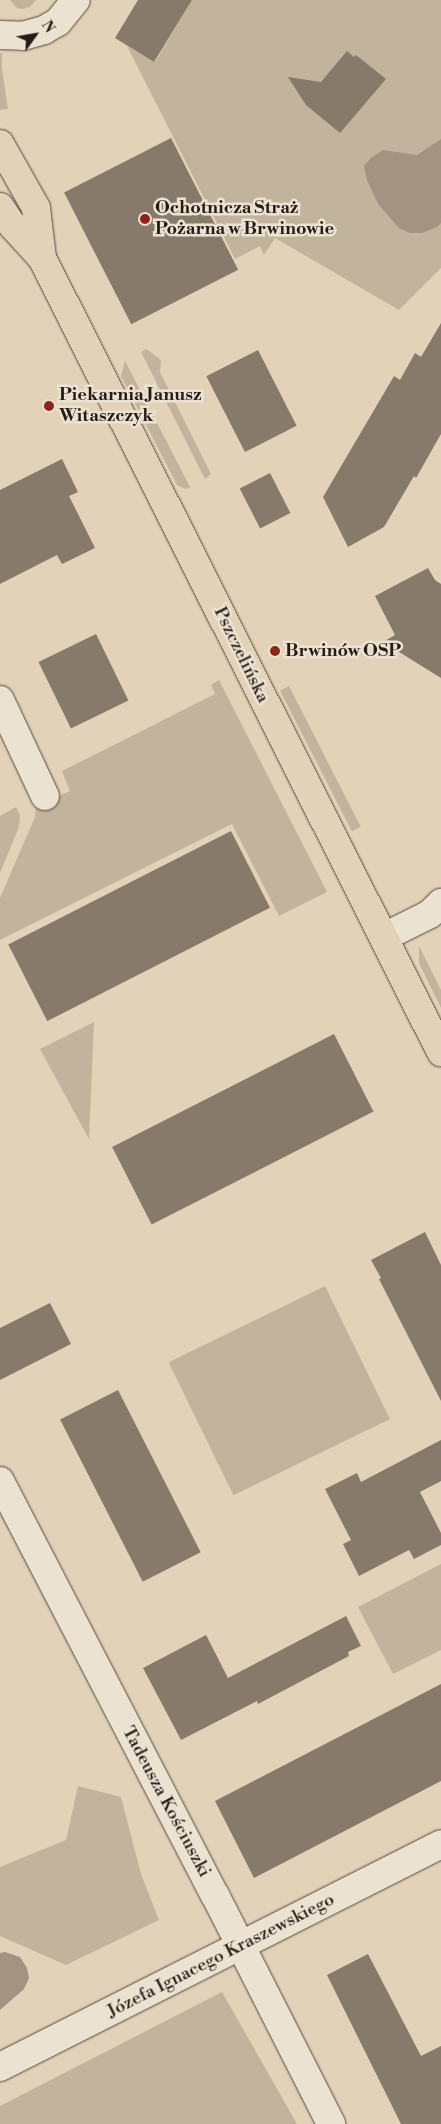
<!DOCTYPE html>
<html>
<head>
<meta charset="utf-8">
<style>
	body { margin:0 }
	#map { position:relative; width:441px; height:2124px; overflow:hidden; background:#e2d2b8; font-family:"Libre Bodoni",serif }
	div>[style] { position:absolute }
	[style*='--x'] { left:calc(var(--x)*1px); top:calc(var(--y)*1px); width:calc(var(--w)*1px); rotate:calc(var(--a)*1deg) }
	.green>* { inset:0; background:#c2b39d; transform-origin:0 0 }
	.water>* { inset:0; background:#a29481 }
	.building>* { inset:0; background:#887a6b; transform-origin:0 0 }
	.roads { filter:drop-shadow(0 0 1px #56493f) drop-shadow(0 0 1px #56493f) }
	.minor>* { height:28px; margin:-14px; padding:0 14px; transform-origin:14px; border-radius:14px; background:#ece2d1 }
	.major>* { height:28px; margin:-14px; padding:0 14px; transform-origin:14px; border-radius:14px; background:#e2d2b8 }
	.dots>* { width:14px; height:14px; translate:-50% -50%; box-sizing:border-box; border:2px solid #ece2d1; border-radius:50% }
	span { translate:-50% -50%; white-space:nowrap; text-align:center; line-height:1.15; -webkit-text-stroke:5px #ece2d1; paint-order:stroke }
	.poi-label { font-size:18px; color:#271b17; font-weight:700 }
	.left { translate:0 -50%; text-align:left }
	.street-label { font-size:18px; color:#271b17 }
	.north { position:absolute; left:10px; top:10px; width:50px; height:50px; -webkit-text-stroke:4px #ece2d1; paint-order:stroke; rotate:58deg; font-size:14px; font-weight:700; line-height:20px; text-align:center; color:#271b17 }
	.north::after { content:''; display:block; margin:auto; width:18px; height:22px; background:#271b17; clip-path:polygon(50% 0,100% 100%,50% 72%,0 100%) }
</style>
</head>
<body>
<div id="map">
	<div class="green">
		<div style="clip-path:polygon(10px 0,36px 0,30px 7px,23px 9px,17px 8px)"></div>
		<div style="clip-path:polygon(192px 0,441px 0,441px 268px,399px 310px,275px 238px,264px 255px,260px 246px,235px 259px,127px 46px,155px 62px)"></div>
		<div style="clip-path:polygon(0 53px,2px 53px,2px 69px,8px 109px,0 110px)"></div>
		<div style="clip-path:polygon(146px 349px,161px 360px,160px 372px,211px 474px,205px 479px,141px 352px)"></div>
		<div style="clip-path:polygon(125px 361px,190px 487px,186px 489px,177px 485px,121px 376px)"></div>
		<div style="clip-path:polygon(219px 680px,327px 892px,279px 916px,232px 824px,0 940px,0 898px,35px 817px,36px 806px,70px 791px,62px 771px,215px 694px,211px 685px)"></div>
		<div style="left:289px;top:686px;width:158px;height:10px;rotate:63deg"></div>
		<div style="clip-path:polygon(16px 807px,20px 815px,19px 827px,0 873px,0 816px)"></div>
		<div style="clip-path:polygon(419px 946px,441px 990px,441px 1008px,419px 963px)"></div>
		<div style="clip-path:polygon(94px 1022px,89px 1139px,40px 1049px)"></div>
		<div style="left:325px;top:1286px;width:148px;height:174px;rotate:64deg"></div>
		<div style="clip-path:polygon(441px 1564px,441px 1650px,393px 1674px,358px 1607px)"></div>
		<div style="clip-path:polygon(78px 1786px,121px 1797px,141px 1874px,159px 1920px,66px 1965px,0 1936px,0 1867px,66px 1840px)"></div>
		<div style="clip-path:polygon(222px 1992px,297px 2124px,0 2124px,0 2106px)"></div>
	</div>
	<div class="water">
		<div style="clip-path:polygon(441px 139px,441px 223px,437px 227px,422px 233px,410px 233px,399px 228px,378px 204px,367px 180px,364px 166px,371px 158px,383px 150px,417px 155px)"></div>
		<div style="clip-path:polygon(5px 1952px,20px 1957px,27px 1968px,29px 1978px,24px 1989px,0 2010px,0 1953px)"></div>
	</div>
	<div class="building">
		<div style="clip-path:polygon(138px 0,192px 0,154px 62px,115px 38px)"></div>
		<div style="clip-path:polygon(347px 51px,354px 57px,356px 55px,386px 79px,340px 133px,306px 105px,288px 77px,321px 82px)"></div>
		<div style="left:171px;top:138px;width:148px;height:120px;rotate:63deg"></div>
		<div style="clip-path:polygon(441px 323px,441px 434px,416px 478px,414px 476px,384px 527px,348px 547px,323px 497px,394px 376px,400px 380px,415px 353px,421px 357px)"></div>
		<div style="left:258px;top:350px;width:85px;height:58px;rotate:63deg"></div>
		<div style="clip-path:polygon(62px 459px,78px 492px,69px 496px,95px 548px,62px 564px,57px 555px,0 584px,0 490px)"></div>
		<div style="left:270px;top:473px;width:45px;height:34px;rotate:63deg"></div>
		<div style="clip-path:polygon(428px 568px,435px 580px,441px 584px,441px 678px,383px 642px,395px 635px,375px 596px)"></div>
		<div style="left:96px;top:634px;width:74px;height:64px;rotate:64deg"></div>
		<div style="left:231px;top:831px;width:86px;height:250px;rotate:63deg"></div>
		<div style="left:334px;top:1034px;width:87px;height:249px;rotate:63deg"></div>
		<div style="clip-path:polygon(425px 1232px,441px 1265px,441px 1401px,379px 1279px,381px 1278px,371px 1260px)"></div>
		<div style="clip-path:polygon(50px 1303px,71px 1344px,0 1380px,0 1328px)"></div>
		<div style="left:118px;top:1390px;width:182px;height:65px;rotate:63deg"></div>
		<div style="clip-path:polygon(441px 1440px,441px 1481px,420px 1492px,441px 1533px,441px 1545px,414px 1559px,409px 1550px,359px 1576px,343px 1544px,351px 1540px,325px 1489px,357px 1473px,361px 1482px)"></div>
		<div style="clip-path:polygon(346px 1616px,361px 1646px,348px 1652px,349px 1656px,258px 1704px,257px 1701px,181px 1740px,143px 1668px,206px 1635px,228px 1678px)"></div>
		<div style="clip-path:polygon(441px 1684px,441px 1781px,254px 1878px,215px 1801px)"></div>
		<div style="clip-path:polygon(368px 1954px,421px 2056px,441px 2046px,441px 2124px,401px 2124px,327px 1975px)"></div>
	</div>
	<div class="roads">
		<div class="minor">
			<div style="--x:0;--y:35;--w:23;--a:2"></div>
			<div style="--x:23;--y:36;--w:22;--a:-16"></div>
			<div style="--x:44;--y:30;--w:16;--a:-30"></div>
			<div style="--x:58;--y:22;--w:28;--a:-51"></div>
			<div style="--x:0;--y:700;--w:106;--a:64.9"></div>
			<div style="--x:384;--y:937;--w:51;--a:-26.6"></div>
			<div style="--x:430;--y:914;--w:16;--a:-45"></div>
			<div style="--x:0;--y:1481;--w:466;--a:62.6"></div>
			<div style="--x:215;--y:1895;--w:257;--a:63.1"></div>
			<div style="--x:0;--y:2067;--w:494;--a:-26.8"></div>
		</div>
		<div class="major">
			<div style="--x:0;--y:144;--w:73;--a:60.6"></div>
			<div style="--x:36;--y:208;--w:50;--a:83.2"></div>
			<div style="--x:0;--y:207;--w:22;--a:56"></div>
			<div style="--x:12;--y:225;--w:45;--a:47.7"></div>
			<div style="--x:42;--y:258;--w:889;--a:63.32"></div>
		</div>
	</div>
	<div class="dots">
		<div style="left:145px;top:219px;background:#8f2418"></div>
		<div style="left:49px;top:406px;background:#8f2418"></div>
		<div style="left:275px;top:651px;background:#8f2418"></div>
	</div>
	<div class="poi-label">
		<span class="left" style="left:155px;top:219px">Ochotnicza Straż<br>Pożarna w Brwinowie</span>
		<span class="left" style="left:59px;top:406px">Piekarnia Janusz<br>Witaszczyk</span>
		<span class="left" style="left:285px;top:651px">Brwinów OSP</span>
	</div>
	<div class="street-label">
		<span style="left:241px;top:655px;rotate:64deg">Pszczelińska</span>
		<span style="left:166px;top:1802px;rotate:62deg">Tadeusza Kościuszki</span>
		<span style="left:221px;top:1956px;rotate:-27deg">Józefa Ignacego Kraszewskiego</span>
	</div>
	<div class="north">N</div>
</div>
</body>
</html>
